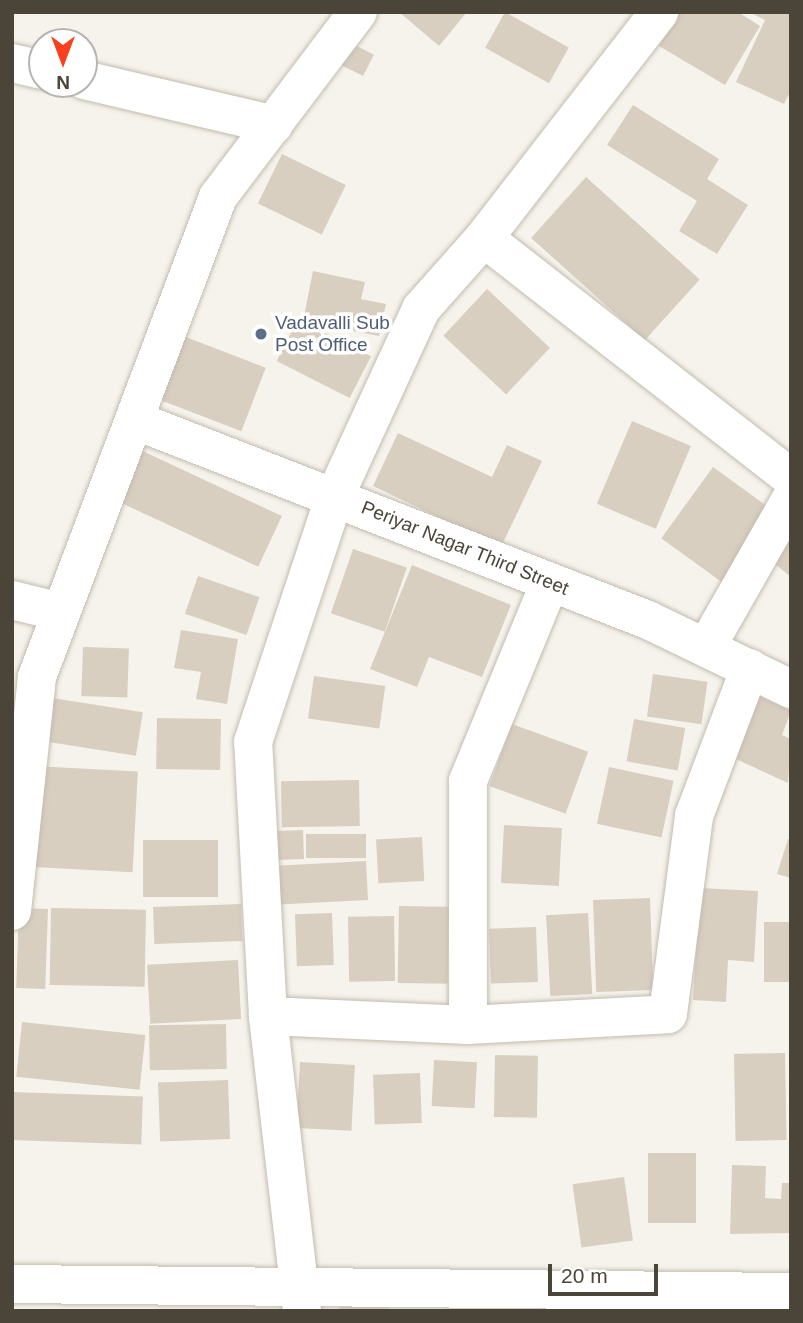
<!DOCTYPE html>
<html>
<head>
<meta charset="utf-8">
<style>
	body { margin:0 }
	#map { position:relative; width:803px; height:1323px; overflow:hidden; background:#f6f3ec; font-family:Helvetica,sans-serif }
	div>[style] { position:absolute }
	[style*='--x'] { left:calc(var(--x)*1px); top:calc(var(--y)*1px); width:calc(var(--w)*1px); rotate:calc(var(--a)*1deg) }
	.building>* { inset:0; background:#d8cfc1; transform-origin:0 0 }
	.roads { filter:drop-shadow(0 0 2px #c2bbae) drop-shadow(0 0 2px #c2bbae) }
	.minor>* { height:38px; margin:-19px; padding:0 19px; transform-origin:19px; border-radius:19px; background:#fff }
	.dots>* { width:19px; height:19px; translate:-50% -50%; box-sizing:border-box; border:4px solid #fff; border-radius:50% }
	span { translate:-50% -50%; white-space:nowrap; text-align:center; line-height:1.15; -webkit-text-stroke:7px #fff; paint-order:stroke }
	.service-label { font-size:19px; color:#4e5e75 }
	.left { translate:0 -50%; text-align:left }
	.street-label { font-size:19px; color:#4b4439 }
	.frame { position:absolute; inset:0; border:14px solid #4b4439; pointer-events:none }
	.north { position:absolute; left:28px; top:28px; width:70px; height:70px; box-sizing:border-box; background:#fff; border:2px solid #b7b4b0; border-radius:50%; rotate:180deg; font-size:19px; font-weight:700; line-height:28px; text-align:center; color:#4b4439 }
	.north::after { content:''; display:block; margin:auto; width:24px; height:32px; background:#fc3f1d; clip-path:polygon(50% 0,100% 100%,50% 72%,0 100%) }
	.scale { position:absolute; left:548px; top:1264px; width:110px; height:32px; box-sizing:border-box; border:4px solid #4b4439; border-top:0; padding-left:9px; font-size:21px; line-height:24px; white-space:nowrap; color:#4b4439; -webkit-text-stroke:5px #fff; paint-order:stroke }
</style>
</head>
<body>
<div id="map">
	<div class="building">
		<div style="clip-path:polygon(399px 12px,467px 12px,439px 46px)"></div>
		<div style="left:505px;top:12px;width:73px;height:41px;rotate:29deg"></div>
		<div style="clip-path:polygon(680px 12px,738px 12px,760px 26px,725px 85px,659px 46px)"></div>
		<div style="clip-path:polygon(749px 12px,791px 12px,791px 90px,784px 104px,736px 82px,765px 20px)"></div>
		<div style="left:349px;top:42px;width:28px;height:24px;rotate:27deg"></div>
		<div style="clip-path:polygon(633px 105px,719px 159px,707px 179px,748px 205px,717px 254px,679px 231px,697px 201px,607px 145px)"></div>
		<div style="left:282px;top:154px;width:71px;height:55px;rotate:26deg"></div>
		<div style="left:586px;top:177px;width:153px;height:82px;rotate:42deg"></div>
		<div style="clip-path:polygon(313px 271px,365px 282px,361px 299px,386px 304px,379px 336px,303px 321px)"></div>
		<div style="left:487px;top:289px;width:86px;height:64px;rotate:43deg"></div>
		<div style="left:298px;top:319px;width:82px;height:47px;rotate:27deg"></div>
		<div style="left:178px;top:334px;width:94px;height:68px;rotate:21deg"></div>
		<div style="left:632px;top:421px;width:64px;height:90px;rotate:23deg"></div>
		<div style="clip-path:polygon(398px 433px,492px 477px,507px 445px,542px 461px,501px 547px,373px 486px)"></div>
		<div style="left:136px;top:448px;width:161px;height:56px;rotate:25deg"></div>
		<div style="left:713px;top:467px;width:78px;height:88px;rotate:36deg"></div>
		<div style="clip-path:polygon(791px 535px,791px 577px,770px 560px)"></div>
		<div style="left:353px;top:549px;width:57px;height:68px;rotate:19deg"></div>
		<div style="clip-path:polygon(412px 565px,511px 605px,482px 677px,429px 657px,417px 687px,370px 669px)"></div>
		<div style="left:198px;top:576px;width:65px;height:40px;rotate:19deg"></div>
		<div style="clip-path:polygon(181px 630px,238px 639px,227px 704px,196px 699px,201px 672px,174px 668px)"></div>
		<div style="left:83px;top:647px;width:46px;height:49px;rotate:2deg"></div>
		<div style="left:653px;top:674px;width:55px;height:43px;rotate:8deg"></div>
		<div style="left:314px;top:676px;width:72px;height:43px;rotate:8deg"></div>
		<div style="clip-path:polygon(753px 693px,791px 711px,782px 735px,791px 739px,788px 783px,723px 753px)"></div>
		<div style="left:46px;top:697px;width:98px;height:44px;rotate:9deg"></div>
		<div style="left:157px;top:718px;width:64px;height:51px;rotate:1deg"></div>
		<div style="left:634px;top:719px;width:52px;height:43px;rotate:10deg"></div>
		<div style="left:512px;top:724px;width:81px;height:66px;rotate:20deg"></div>
		<div style="left:34px;top:766px;width:104px;height:101px;rotate:3deg"></div>
		<div style="left:609px;top:767px;width:66px;height:58px;rotate:12deg"></div>
		<div style="left:359px;top:780px;width:46px;height:78px;rotate:89deg"></div>
		<div style="left:504px;top:825px;width:58px;height:58px;rotate:3deg"></div>
		<div style="left:303px;top:830px;width:29px;height:34px;rotate:88deg"></div>
		<div style="left:366px;top:834px;width:24px;height:60px;rotate:90deg"></div>
		<div style="left:422px;top:837px;width:44px;height:46px;rotate:87deg"></div>
		<div style="clip-path:polygon(788px 839px,791px 839px,791px 878px,777px 874px)"></div>
		<div style="left:143px;top:840px;width:75px;height:57px"></div>
		<div style="left:366px;top:861px;width:39px;height:89px;rotate:87deg"></div>
		<div style="clip-path:polygon(700px 888px,758px 891px,754px 962px,728px 960px,726px 1002px,693px 1000px)"></div>
		<div style="left:650px;top:898px;width:92px;height:57px;rotate:88deg"></div>
		<div style="left:241px;top:904px;width:37px;height:88px;rotate:88deg"></div>
		<div style="left:399px;top:906px;width:50px;height:77px;rotate:1deg"></div>
		<div style="left:19px;top:908px;width:29px;height:80px;rotate:2deg"></div>
		<div style="left:51px;top:908px;width:95px;height:77px;rotate:1deg"></div>
		<div style="left:332px;top:913px;width:52px;height:37px;rotate:88deg"></div>
		<div style="left:588px;top:913px;width:81px;height:42px;rotate:87deg"></div>
		<div style="left:394px;top:916px;width:65px;height:46px;rotate:89deg"></div>
		<div style="left:764px;top:922px;width:27px;height:60px"></div>
		<div style="left:536px;top:927px;width:55px;height:47px;rotate:88deg"></div>
		<div style="left:238px;top:960px;width:59px;height:91px;rotate:87deg"></div>
		<div style="left:22px;top:1022px;width:124px;height:55px;rotate:6deg"></div>
		<div style="left:226px;top:1024px;width:45px;height:77px;rotate:89deg"></div>
		<div style="left:785px;top:1053px;width:87px;height:51px;rotate:89deg"></div>
		<div style="left:495px;top:1055px;width:43px;height:62px;rotate:1deg"></div>
		<div style="left:434px;top:1060px;width:43px;height:46px;rotate:3deg"></div>
		<div style="left:300px;top:1062px;width:55px;height:66px;rotate:3deg"></div>
		<div style="left:420px;top:1073px;width:50px;height:47px;rotate:88deg"></div>
		<div style="left:228px;top:1080px;width:59px;height:70px;rotate:88deg"></div>
		<div style="left:12px;top:1092px;width:131px;height:48px;rotate:2deg"></div>
		<div style="left:648px;top:1153px;width:48px;height:70px"></div>
		<div style="clip-path:polygon(732px 1165px,766px 1166px,765px 1198px,781px 1199px,782px 1183px,791px 1183px,791px 1233px,730px 1234px)"></div>
		<div style="left:624px;top:1177px;width:64px;height:52px;rotate:82deg"></div>
		<div style="left:339px;top:1307px;width:50px;height:4px"></div>
	</div>
	<div class="roads">
		<div class="minor">
			<div style="--x:12;--y:63;--w:31;--a:13"></div>
			<div style="--x:84;--y:80;--w:195;--a:13.3"></div>
			<div style="--x:484;--y:238;--w:286;--a:-52.2"></div>
			<div style="--x:134;--y:420;--w:552;--a:21.26"></div>
			<div style="--x:648;--y:620;--w:159;--a:25.8"></div>
			<div style="--x:12;--y:600;--w:50;--a:13.8"></div>
			<div style="--x:707;--y:646;--w:169;--a:-60.3"></div>
			<div style="--x:12;--y:911;--w:235;--a:-83.9"></div>
			<div style="--x:37;--y:677;--w:513;--a:-69.34"></div>
			<div style="--x:218;--y:197;--w:232;--a:-52.9"></div>
			<div style="--x:268;--y:1016;--w:200;--a:2.6"></div>
			<div style="--x:468;--y:1025;--w:200;--a:-3.1"></div>
			<div style="--x:668;--y:1014;--w:200;--a:-82.5"></div>
			<div style="--x:694;--y:816;--w:158;--a:-69.3"></div>
			<div style="--x:468;--y:1025;--w:244;--a:-90"></div>
			<div style="--x:468;--y:781;--w:215;--a:-67.6"></div>
			<div style="--x:12;--y:1284;--w:779;--a:0.59"></div>
			<div style="--x:302;--y:1311;--w:297;--a:-96.6"></div>
			<div style="--x:268;--y:1016;--w:274;--a:-93.1"></div>
			<div style="--x:253;--y:742;--w:259;--a:-71.6"></div>
			<div style="--x:335;--y:496;--w:206;--a:-65.3"></div>
			<div style="--x:421;--y:309;--w:95;--a:-48.4"></div>
			<div style="--x:484;--y:238;--w:390;--a:38"></div>
		</div>
	</div>
	<div class="dots">
		<div style="left:261px;top:334px;background:#5c6f8a"></div>
	</div>
	<div class="service-label">
		<span class="left" style="left:275px;top:334px">Vadavalli Sub<br>Post Office</span>
	</div>
	<div class="street-label">
		<span style="left:465px;top:548px;rotate:22deg">Periyar Nagar Third Street</span>
	</div>
	<div class="frame"></div>
	<div class="north">N</div>
	<div class="scale">20 m</div>
</div>
</body>
</html>
